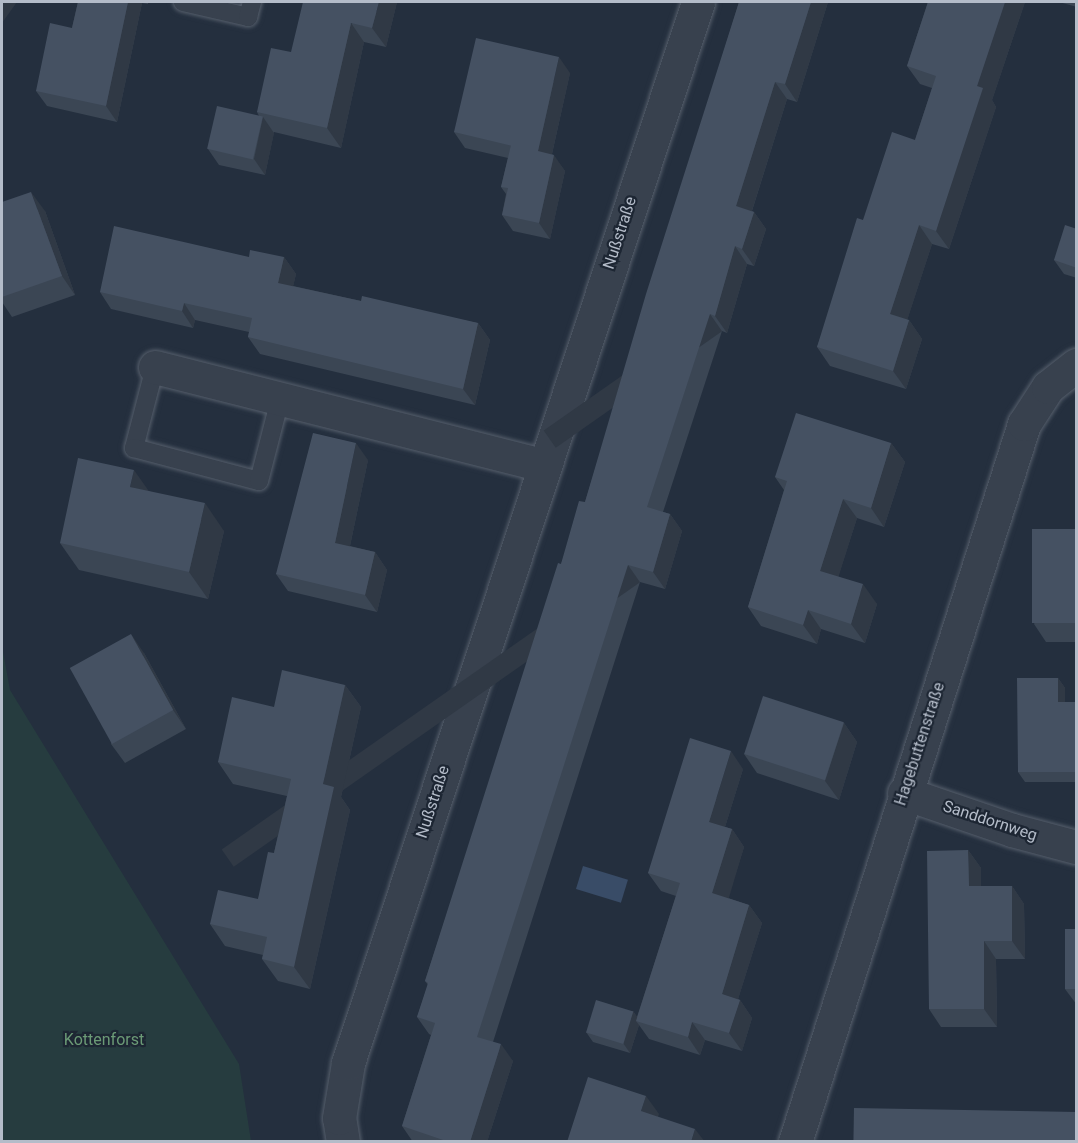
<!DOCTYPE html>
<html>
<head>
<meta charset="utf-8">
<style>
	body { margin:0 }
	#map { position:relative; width:1078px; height:1143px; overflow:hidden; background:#242f3e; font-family:Roboto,sans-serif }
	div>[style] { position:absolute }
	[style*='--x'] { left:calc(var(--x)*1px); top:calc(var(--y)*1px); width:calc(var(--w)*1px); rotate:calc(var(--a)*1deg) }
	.green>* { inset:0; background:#263c3f }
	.water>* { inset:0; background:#394c67; transform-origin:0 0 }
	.roads { filter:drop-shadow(0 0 2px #565f6c) drop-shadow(0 0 2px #565f6c) }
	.lane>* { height:18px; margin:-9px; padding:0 9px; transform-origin:9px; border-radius:9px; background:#38414e }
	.street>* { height:33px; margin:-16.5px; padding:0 16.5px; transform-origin:16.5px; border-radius:16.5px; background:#38414e }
	.wall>* { inset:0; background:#3b4654 }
	.shaded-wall>* { inset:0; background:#303945; transform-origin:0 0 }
	.building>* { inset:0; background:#455162; transform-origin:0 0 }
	span { translate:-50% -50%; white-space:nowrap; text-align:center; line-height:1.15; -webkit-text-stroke:4.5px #1d2633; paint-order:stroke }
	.street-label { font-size:16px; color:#b4bcc9 }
	.park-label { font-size:16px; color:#6b9a76 }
	.frame { position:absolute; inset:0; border:3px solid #b4bcc9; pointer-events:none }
</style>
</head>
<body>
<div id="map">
	<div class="green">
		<div style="clip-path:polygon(2px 646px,10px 690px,239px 1064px,251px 1141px,2px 1141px)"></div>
	</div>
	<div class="water">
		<div style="left:583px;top:866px;width:47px;height:24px;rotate:17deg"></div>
	</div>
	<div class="roads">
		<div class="lane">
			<div style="--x:183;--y:2;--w:67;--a:13"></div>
			<div style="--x:248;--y:17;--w:16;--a:-75"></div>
			<div style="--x:155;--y:367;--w:84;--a:104.5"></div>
			<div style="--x:134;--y:448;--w:129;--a:14.8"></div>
			<div style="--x:259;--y:481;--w:85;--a:-75.6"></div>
		</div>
		<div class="street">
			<div style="--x:155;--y:367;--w:400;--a:14.2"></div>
			<div style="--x:904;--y:793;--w:114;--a:18.9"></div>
			<div style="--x:1012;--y:830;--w:66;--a:14.9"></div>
			<div style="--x:343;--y:1142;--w:24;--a:-99"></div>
			<div style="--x:339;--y:1118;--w:56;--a:-80.7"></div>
			<div style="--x:348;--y:1063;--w:1117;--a:-71.74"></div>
			<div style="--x:795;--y:1142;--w:754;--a:-72.31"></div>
			<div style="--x:1024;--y:424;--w:44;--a:-57"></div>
			<div style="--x:1048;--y:387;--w:36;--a:-38"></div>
		</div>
	</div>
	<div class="wall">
		<div style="clip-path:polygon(78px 2px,148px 2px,148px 4px,142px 3px,117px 122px,47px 106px,36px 91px,72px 28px)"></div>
		<div style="clip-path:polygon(397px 2px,386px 47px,364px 42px,341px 148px,274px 132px,265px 175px,219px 165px,208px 149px,259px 116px,257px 112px,291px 52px)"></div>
		<div style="clip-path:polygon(739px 2px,828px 2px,797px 102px,787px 99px,752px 211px,754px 212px,766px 229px,754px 266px,747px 264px,727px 333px,722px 331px,663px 512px,670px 514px,682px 531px,665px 589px,640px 582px,493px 1042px,513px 1061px,487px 1142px,413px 1142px,402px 1126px,431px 1035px,429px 1034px,417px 1017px,428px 985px,425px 981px,561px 564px,585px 502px)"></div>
		<div style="clip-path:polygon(928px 2px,1025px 2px,992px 100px,996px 107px,949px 249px,932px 244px,907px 320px,909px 320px,922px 339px,906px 389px,830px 366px,817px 347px,863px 220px,915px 140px,932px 88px,920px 84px,907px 66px)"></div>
		<div style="clip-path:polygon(1059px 2px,1077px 2px,1077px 7px)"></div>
		<div style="clip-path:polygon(570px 73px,552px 154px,565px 171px,550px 239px,513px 231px,502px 215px,506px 194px,501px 187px,508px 158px,465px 148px,454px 132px)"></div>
		<div style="clip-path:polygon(2px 202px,45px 211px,75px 295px,12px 317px,2px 302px)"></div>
		<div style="clip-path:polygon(1077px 229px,1077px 278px,1064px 274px,1054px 260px)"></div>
		<div style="clip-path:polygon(249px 257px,284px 257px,296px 274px,293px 286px,361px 301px,478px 323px,490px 340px,475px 405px,260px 354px,248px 337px,249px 332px,195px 320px,193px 328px,111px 309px,100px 292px)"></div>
		<div style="clip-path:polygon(891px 443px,905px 462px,884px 527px,857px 518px,838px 577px,877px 604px,865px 643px,821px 629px,817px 644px,761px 626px,748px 607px,784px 490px,775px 477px)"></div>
		<div style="clip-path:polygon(368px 460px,350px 546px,375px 552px,387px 570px,377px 612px,288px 591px,276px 574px)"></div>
		<div style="clip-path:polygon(149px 491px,224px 531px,208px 599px,79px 570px,60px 543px)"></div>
		<div style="clip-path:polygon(1077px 529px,1077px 642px,1046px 642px,1034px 624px)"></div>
		<div style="clip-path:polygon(144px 653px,186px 729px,125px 763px,111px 744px)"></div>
		<div style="clip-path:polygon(1058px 678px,1065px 688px,1065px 702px,1077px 702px,1077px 782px,1025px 782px,1018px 772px)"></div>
		<div style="clip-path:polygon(345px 685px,361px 707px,341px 797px,350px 810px,310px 989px,278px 981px,262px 959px,263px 955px,225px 946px,210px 924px,258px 899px,274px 853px,287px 796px,233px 784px,218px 762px,274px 707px)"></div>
		<div style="clip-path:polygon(844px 723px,857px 742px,839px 800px,757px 773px,744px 754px)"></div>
		<div style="clip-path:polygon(743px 769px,725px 827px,732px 829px,744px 847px,728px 898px,749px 905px,762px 923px,738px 999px,740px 1000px,752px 1018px,742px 1051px,705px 1040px,700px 1055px,649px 1039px,639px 1025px,630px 1053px,593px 1042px,586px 1032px,633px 1011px,637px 1017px,676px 896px,661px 891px,648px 873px)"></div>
		<div style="clip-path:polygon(968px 850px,981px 868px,981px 886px,1012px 886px,1024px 904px,1025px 959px,996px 959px,997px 1027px,941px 1027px,929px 1009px)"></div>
		<div style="clip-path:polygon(1077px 929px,1077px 1005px,1065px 989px)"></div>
	</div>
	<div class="shaded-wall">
		<div style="clip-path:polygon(2px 2px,17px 2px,2px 23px)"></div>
		<div style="clip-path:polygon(128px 2px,141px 2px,142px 3px,117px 122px,106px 106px)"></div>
		<div style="clip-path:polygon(379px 2px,397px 2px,386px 47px,372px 28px)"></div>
		<div style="clip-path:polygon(811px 2px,828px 2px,797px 102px,785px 84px)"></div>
		<div style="clip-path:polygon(1005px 2px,1025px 2px,992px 100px,996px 107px,949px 249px,936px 231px,977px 86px)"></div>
		<div style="clip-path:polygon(351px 23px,364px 42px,341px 148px,327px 128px)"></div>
		<div style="clip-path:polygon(559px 57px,570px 73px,549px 167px,538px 151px)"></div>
		<div style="clip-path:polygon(775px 82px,787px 99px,748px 223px,736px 206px)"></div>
		<div style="clip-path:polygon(263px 117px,274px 133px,265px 175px,254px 159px)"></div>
		<div style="clip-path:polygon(554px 155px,565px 171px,550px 239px,539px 223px)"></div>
		<div style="clip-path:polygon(31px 192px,45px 211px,75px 295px,62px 276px)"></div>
		<div style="clip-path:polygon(754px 212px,766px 229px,754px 266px,742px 249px)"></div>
		<div style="clip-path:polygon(919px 225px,932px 244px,903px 333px,890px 314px)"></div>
		<div style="clip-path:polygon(735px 246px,747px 264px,727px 333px,715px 316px)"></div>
		<div style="clip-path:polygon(284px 257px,296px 274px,290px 300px,278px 283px)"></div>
		<div style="clip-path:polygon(184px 303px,195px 320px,193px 328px,182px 311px)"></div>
		<div style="left:710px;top:314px;width:21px;height:203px;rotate:55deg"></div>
		<div style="clip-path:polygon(909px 320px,922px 339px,906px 389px,893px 371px)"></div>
		<div style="clip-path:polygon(478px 323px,490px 340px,475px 405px,463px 389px)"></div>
		<div style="clip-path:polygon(356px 443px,368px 460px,347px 560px,335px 543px)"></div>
		<div style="clip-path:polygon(891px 443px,905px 462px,884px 527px,871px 508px)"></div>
		<div style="clip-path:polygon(134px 470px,153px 497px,130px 487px)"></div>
		<div style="clip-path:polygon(843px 499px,857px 518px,834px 591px,820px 571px)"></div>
		<div style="clip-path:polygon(205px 503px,224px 531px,208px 599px,189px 572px)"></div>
		<div style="clip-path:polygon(670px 514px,682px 531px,665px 589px,653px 572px)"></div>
		<div style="clip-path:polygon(375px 552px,387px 570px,377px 612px,365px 595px)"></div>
		<div style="left:628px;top:565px;width:21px;height:496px;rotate:55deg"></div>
		<div style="clip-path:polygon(863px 584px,877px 604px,865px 643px,851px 624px)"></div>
		<div style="clip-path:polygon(808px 610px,821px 629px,817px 644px,803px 625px)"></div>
		<div style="clip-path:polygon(131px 634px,144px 653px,186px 729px,173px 710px)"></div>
		<div style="clip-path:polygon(1058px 678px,1065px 688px,1065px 712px,1058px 702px)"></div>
		<div style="clip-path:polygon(345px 685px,361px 707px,341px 797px,350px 810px,310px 989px,294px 967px,323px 784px)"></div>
		<div style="clip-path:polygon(844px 723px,857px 742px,839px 800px,825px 781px)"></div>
		<div style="clip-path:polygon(731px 751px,743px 769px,721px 840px,709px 822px)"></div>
		<div style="clip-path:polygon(732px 829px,744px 847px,725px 911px,712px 893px)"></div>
		<div style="clip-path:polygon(968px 850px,981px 868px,981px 904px,969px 886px)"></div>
		<div style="clip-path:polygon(1012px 886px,1024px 904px,1025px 959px,1012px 941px)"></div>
		<div style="clip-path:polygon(749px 905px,762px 923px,734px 1012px,722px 994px)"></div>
		<div style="clip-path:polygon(984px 941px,996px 959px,997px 1027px,984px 1009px)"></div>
		<div style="clip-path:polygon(740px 1000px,752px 1018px,742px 1051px,729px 1033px)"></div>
		<div style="clip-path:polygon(633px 1011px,640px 1021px,636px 1021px,639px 1025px,630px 1053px,623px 1043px)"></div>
		<div style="clip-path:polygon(692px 1022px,705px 1040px,700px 1055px,688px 1037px)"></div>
		<div style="clip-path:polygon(501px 1044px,513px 1061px,487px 1142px,470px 1142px)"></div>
		<div style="clip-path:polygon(646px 1096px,659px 1114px,654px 1129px,641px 1111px)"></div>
		<div style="clip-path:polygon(695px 1129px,705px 1142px,691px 1142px)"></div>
	</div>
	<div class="building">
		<div style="clip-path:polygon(78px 2px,128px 2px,106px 106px,36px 91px,50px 23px,72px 28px)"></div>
		<div style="clip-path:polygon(303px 2px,379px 2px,372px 28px,351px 23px,327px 128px,257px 112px,271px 48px,291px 52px)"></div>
		<div style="clip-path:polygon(739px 2px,811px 2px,785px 84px,775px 82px,736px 206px,754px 212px,742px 249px,735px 246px,715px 316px,710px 314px,647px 507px,670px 514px,653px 572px,628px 565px,477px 1037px,501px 1044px,470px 1142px,449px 1142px,402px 1126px,435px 1023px,417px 1017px,428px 983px,425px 981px,558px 563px,561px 564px,579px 501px,585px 502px,646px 294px)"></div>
		<div style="clip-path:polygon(928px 2px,1005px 2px,977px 86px,983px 88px,936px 231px,919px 225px,890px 314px,909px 320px,893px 371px,817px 347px,857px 218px,863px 220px,892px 132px,915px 140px,936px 76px,907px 66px)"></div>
		<div style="clip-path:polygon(476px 38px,559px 57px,538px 151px,554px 155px,539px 223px,502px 215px,508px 188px,501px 187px,511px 145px,521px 148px,454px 132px)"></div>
		<div style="left:217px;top:106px;width:47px;height:44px;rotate:13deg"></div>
		<div style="clip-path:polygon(31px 192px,62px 276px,2px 297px,2px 202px)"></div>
		<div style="clip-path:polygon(1065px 225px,1077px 229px,1077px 268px,1054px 260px)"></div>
		<div style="clip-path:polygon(114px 226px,249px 257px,250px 250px,284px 257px,278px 283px,361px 301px,362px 296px,478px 323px,463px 389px,248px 337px,252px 318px,184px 303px,182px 311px,100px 292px)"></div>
		<div style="clip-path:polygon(796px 413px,891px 443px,871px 508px,843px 499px,820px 571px,863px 584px,851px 624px,808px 610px,803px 625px,748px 607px,787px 481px,775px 477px)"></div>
		<div style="clip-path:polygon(313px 433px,356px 443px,335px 543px,375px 552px,365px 595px,276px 574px)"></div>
		<div style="clip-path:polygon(78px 458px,134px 470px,130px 487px,205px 503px,189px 572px,60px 543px)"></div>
		<div style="left:1077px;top:529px;width:94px;height:45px;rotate:90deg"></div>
		<div style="left:131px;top:634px;width:87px;height:70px;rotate:61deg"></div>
		<div style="clip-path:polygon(282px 670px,345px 685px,323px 784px,334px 787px,294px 967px,262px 959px,267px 937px,210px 924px,218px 890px,258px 899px,268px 852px,274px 853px,291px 779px,218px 762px,232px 697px,274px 707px)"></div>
		<div style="clip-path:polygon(1017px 678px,1058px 678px,1058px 702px,1077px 702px,1077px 772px,1018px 772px)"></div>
		<div style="left:763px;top:696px;width:85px;height:61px;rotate:18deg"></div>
		<div style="clip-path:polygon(690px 738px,731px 751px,709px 822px,732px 829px,712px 893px,749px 905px,722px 994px,740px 1000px,729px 1033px,692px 1022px,688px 1037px,636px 1021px,680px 883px,648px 873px)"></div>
		<div style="clip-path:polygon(968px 850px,969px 886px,1012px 886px,1012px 941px,984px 941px,984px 1009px,929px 1009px,927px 851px)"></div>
		<div style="left:1065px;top:929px;width:12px;height:60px"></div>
		<div style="left:596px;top:1000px;width:39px;height:34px;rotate:17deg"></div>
		<div style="clip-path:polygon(588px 1077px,646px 1096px,641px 1111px,695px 1129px,691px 1142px,567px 1142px)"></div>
		<div style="left:854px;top:1108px;width:223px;height:34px;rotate:1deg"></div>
	</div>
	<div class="street-label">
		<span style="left:620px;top:233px;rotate:-72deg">Nußstraße</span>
		<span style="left:920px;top:744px;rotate:-72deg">Hagebuttenstraße</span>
		<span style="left:433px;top:802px;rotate:-72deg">Nußstraße</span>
		<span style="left:990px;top:821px;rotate:18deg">Sanddornweg</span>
	</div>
	<div class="park-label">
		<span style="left:104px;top:1040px">Kottenforst</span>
	</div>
	<div class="frame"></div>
</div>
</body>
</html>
